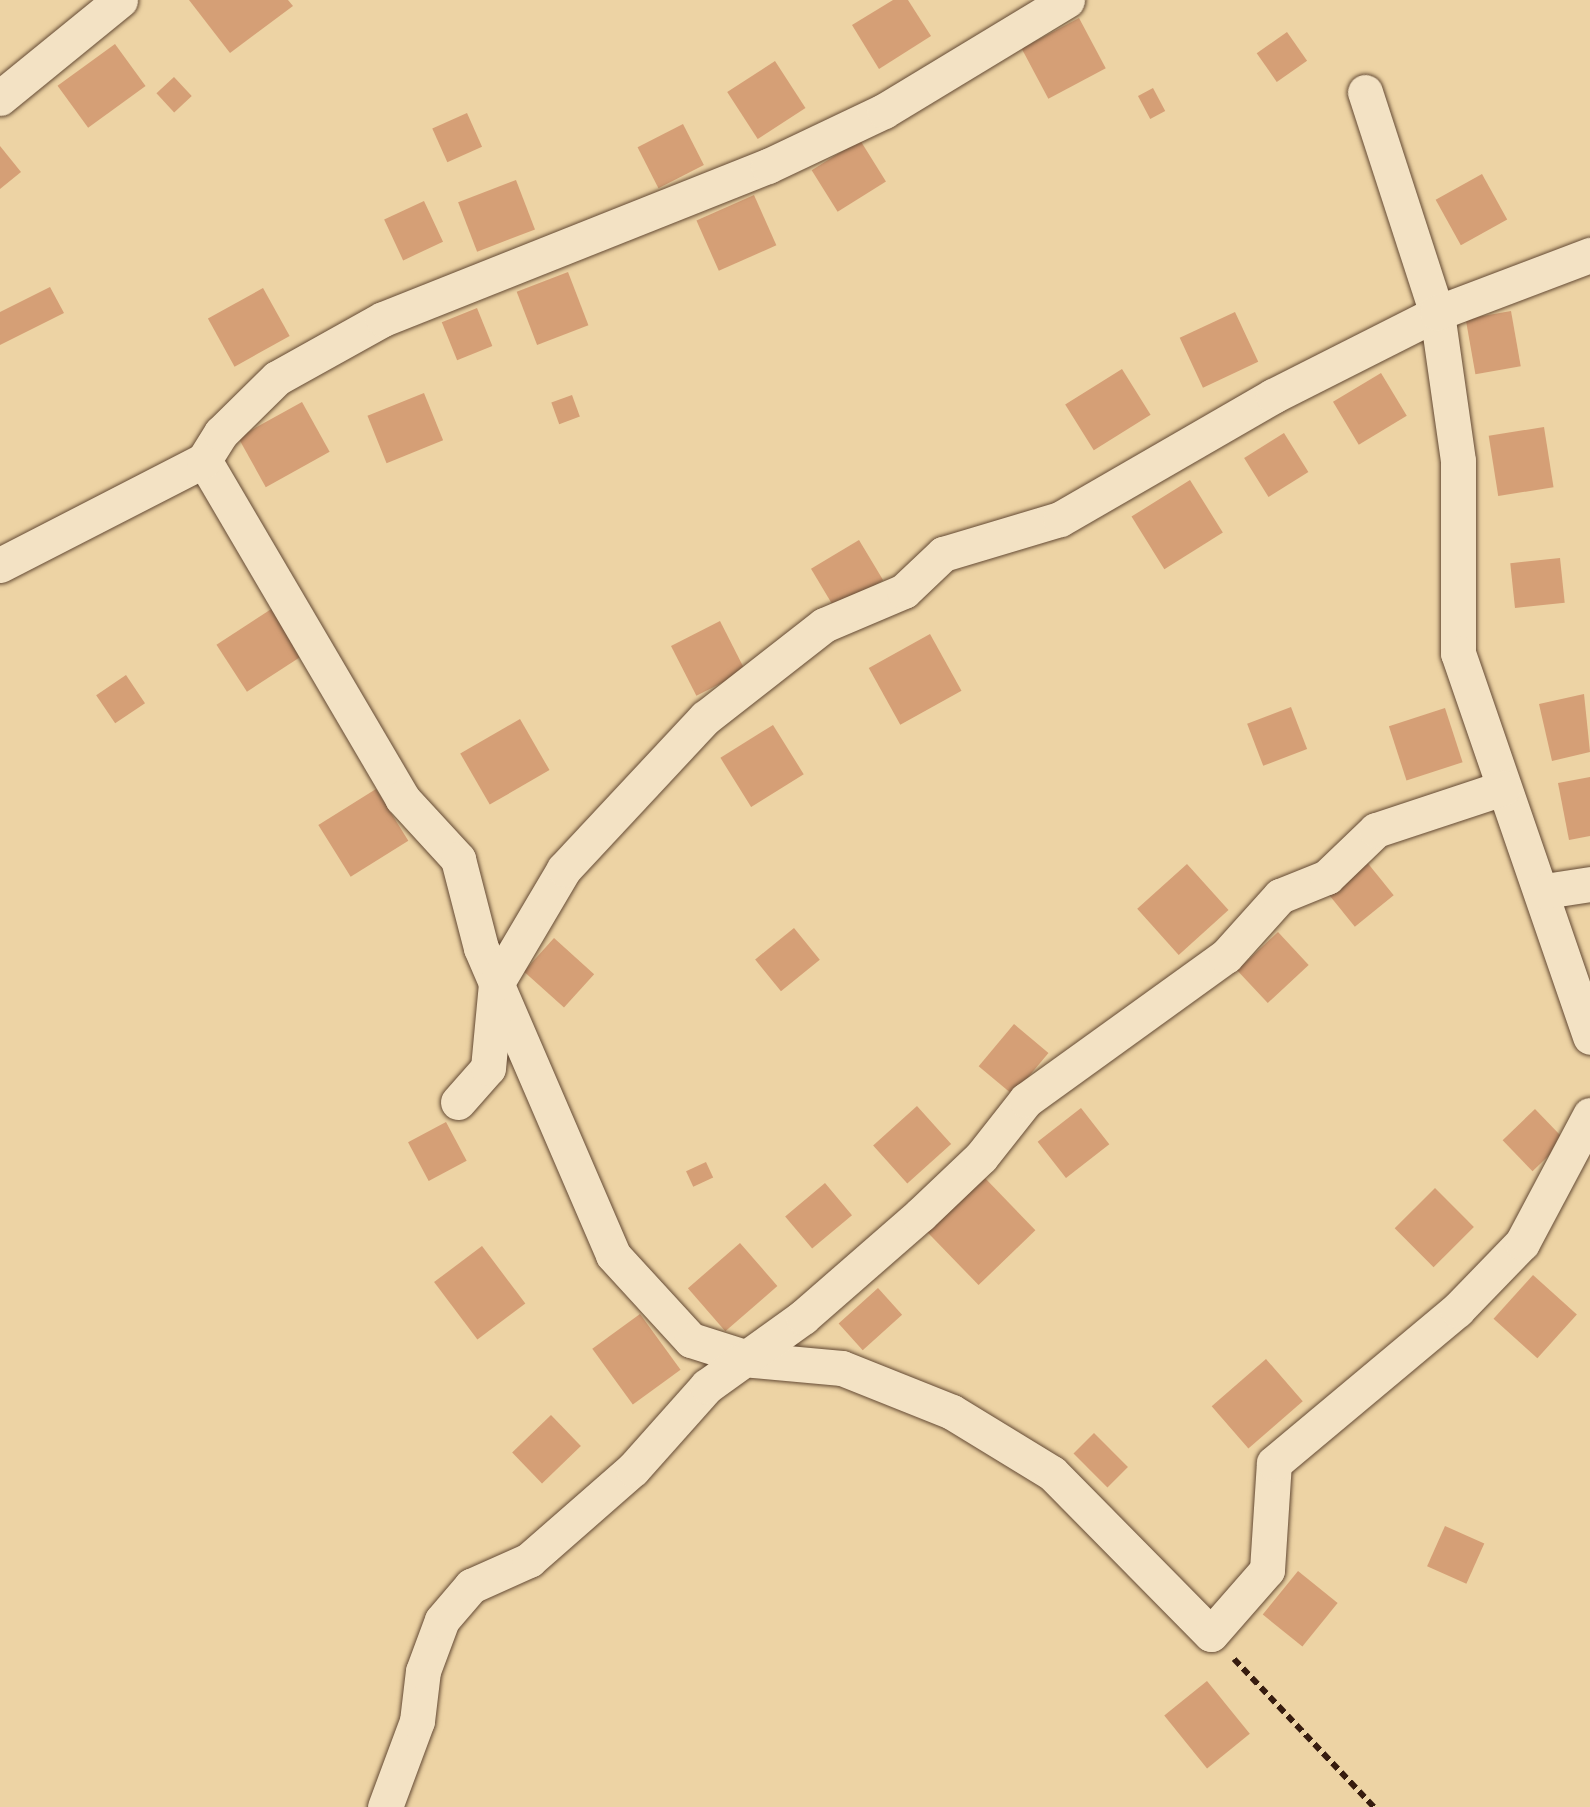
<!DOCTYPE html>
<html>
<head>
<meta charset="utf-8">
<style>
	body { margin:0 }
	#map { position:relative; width:1590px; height:1807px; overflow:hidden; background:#edd3a4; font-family:"IM FELL DW Pica",serif }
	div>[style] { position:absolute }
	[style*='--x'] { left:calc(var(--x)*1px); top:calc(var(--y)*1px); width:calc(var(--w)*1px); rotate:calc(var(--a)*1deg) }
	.building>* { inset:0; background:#d59f76; transform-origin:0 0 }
	.path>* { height:6px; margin-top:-3px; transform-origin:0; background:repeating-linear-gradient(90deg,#371c0f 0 8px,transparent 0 13px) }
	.roads { filter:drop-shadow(0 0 2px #644a34) drop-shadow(0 0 2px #644a34) }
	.minor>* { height:35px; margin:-17.5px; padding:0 17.5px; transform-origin:17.5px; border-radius:17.5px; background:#f3e2c4 }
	span { translate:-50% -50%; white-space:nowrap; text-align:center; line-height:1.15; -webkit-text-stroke:10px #f3e2c4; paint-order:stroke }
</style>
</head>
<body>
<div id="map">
	<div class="building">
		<div style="clip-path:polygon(189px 0,288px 0,293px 6px,230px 53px)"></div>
		<div style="clip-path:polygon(893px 0,908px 0,931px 36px,879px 69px,852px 25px)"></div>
		<div style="left:1079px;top:18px;width:57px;height:65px;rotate:62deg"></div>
		<div style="left:1287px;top:32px;width:35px;height:37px;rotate:55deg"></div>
		<div style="left:115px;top:44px;width:52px;height:71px;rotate:54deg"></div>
		<div style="left:775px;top:61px;width:56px;height:57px;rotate:57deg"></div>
		<div style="left:174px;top:77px;width:26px;height:24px;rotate:47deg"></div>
		<div style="left:1153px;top:88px;width:26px;height:17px;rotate:62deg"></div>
		<div style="left:467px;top:113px;width:37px;height:38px;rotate:66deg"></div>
		<div style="left:683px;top:124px;width:46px;height:51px;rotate:63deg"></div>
		<div style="left:860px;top:140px;width:49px;height:57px;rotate:58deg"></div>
		<div style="clip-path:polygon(0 146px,21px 172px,0 189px)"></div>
		<div style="left:1482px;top:174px;width:52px;height:53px;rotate:61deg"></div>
		<div style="left:516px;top:180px;width:53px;height:62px;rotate:69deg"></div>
		<div style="left:754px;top:195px;width:55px;height:63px;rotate:66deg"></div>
		<div style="left:424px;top:201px;width:45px;height:44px;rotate:65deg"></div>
		<div style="left:568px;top:272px;width:57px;height:55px;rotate:69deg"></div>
		<div style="clip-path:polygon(50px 287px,64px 313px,0 345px,0 312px)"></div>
		<div style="left:263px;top:288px;width:55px;height:63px;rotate:61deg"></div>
		<div style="left:477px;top:308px;width:41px;height:38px;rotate:68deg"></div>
		<div style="left:1511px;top:311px;width:56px;height:46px;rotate:80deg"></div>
		<div style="left:1235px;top:312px;width:55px;height:61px;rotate:65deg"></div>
		<div style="left:1122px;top:369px;width:54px;height:67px;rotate:58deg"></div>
		<div style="left:1381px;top:373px;width:50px;height:56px;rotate:59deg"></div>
		<div style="left:424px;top:393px;width:51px;height:61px;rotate:68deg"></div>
		<div style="left:572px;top:395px;width:23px;height:22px;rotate:70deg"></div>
		<div style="left:302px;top:402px;width:57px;height:73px;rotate:61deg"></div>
		<div style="left:1544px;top:427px;width:61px;height:56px;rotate:81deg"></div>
		<div style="left:1284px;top:433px;width:46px;height:47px;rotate:58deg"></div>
		<div style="left:1190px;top:480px;width:62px;height:69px;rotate:58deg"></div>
		<div style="left:859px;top:540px;width:47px;height:56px;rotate:59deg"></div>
		<div style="left:1560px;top:558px;width:45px;height:50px;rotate:84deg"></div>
		<div style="left:276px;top:606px;width:56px;height:71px;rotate:57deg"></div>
		<div style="left:720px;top:621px;width:56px;height:55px;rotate:63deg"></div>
		<div style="left:930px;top:634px;width:65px;height:70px;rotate:61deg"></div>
		<div style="left:126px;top:675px;width:34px;height:36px;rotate:56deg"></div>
		<div style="clip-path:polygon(1584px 694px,1590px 752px,1552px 761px,1539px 704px)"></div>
		<div style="left:1291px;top:707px;width:45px;height:47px;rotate:69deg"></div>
		<div style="left:1445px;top:708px;width:57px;height:59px;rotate:72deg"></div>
		<div style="left:520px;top:719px;width:59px;height:69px;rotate:60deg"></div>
		<div style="left:773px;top:725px;width:58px;height:62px;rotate:58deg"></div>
		<div style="clip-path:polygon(1590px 777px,1590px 836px,1569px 840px,1558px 783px)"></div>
		<div style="left:376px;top:789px;width:61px;height:68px;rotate:58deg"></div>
		<div style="left:1366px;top:861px;width:44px;height:50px;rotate:51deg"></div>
		<div style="left:1187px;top:864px;width:62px;height:67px;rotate:48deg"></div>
		<div style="left:794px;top:928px;width:41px;height:50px;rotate:51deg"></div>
		<div style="left:1278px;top:932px;width:45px;height:56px;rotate:47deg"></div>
		<div style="left:554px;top:938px;width:54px;height:45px;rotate:42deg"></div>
		<div style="left:1014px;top:1024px;width:45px;height:55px;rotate:40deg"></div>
		<div style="left:917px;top:1106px;width:51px;height:59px;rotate:48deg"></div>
		<div style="left:1081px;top:1108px;width:46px;height:55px;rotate:52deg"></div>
		<div style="left:1535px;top:1109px;width:43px;height:45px;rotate:46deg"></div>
		<div style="left:446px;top:1122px;width:44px;height:43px;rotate:62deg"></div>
		<div style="left:706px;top:1162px;width:17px;height:22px;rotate:65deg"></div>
		<div style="left:984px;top:1177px;width:74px;height:79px;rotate:46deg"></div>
		<div style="left:825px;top:1183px;width:42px;height:52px;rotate:50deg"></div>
		<div style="left:1435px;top:1188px;width:55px;height:57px;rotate:45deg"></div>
		<div style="left:740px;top:1243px;width:57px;height:69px;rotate:49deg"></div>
		<div style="left:482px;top:1246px;width:72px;height:60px;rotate:53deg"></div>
		<div style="left:1533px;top:1275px;width:59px;height:59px;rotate:42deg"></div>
		<div style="left:878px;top:1288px;width:36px;height:53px;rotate:48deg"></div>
		<div style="left:640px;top:1314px;width:69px;height:59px;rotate:54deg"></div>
		<div style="left:1266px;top:1359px;width:56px;height:72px;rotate:49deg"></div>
		<div style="left:551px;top:1415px;width:43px;height:54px;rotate:46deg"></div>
		<div style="left:1094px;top:1433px;width:48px;height:29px;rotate:45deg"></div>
		<div style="left:1445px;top:1526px;width:43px;height:44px;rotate:24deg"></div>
		<div style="left:1298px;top:1571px;width:51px;height:56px;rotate:39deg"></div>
		<div style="left:1207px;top:1681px;width:68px;height:55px;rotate:51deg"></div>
	</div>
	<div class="path">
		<div style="--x:1234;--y:1659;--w:204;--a:46.6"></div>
	</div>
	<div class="roads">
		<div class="minor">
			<div style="--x:1365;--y:92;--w:232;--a:72"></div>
			<div style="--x:1437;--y:313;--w:149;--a:81.9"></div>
			<div style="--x:1458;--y:461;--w:192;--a:90"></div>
			<div style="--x:1458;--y:653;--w:406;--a:71"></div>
			<div style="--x:0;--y:98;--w:155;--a:-39.2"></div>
			<div style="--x:204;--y:460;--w:392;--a:59.6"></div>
			<div style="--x:402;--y:798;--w:83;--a:47.4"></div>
			<div style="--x:458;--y:859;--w:92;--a:75.5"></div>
			<div style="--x:481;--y:948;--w:334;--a:66.7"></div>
			<div style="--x:613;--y:1255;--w:115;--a:47.5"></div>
			<div style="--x:691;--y:1340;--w:66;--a:17.6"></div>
			<div style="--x:754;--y:1360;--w:88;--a:5.2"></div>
			<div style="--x:842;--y:1368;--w:118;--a:21.8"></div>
			<div style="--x:952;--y:1412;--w:117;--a:31.4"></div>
			<div style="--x:1052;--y:1473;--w:226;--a:45.4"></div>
			<div style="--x:1211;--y:1634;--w:85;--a:-48.8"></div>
			<div style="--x:1267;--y:1570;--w:107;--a:-86.3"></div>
			<div style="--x:1274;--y:1463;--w:239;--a:-39.9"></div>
			<div style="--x:1457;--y:1310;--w:93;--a:-45.9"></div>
			<div style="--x:1522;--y:1243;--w:145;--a:-62"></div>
			<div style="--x:0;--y:565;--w:229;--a:-27.2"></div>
			<div style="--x:204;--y:460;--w:32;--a:-58"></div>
			<div style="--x:221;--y:433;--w:78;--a:-44.5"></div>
			<div style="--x:277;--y:378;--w:121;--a:-29.1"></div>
			<div style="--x:383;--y:319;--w:414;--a:-21.7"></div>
			<div style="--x:768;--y:166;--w:128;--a:-25.4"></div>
			<div style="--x:884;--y:111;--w:214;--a:-31.2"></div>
			<div style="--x:1545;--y:891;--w:46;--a:-8.8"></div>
			<div style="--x:458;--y:1102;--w:45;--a:-48.6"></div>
			<div style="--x:488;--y:1068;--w:84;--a:-84.6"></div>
			<div style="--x:496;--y:984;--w:134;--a:-59.4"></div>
			<div style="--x:564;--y:869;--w:207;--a:-47"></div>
			<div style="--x:705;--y:718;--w:151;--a:-38"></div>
			<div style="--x:824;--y:625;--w:87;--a:-23"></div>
			<div style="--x:904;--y:591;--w:54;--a:-43.5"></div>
			<div style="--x:943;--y:554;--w:122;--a:-16.7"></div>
			<div style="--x:1060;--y:519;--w:246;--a:-30"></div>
			<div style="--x:1273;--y:396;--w:184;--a:-26.8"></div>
			<div style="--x:1437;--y:313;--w:164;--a:-20.8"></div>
			<div style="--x:385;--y:1807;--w:92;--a:-69.6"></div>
			<div style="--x:417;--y:1721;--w:50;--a:-83.2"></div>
			<div style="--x:423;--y:1671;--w:54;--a:-69.6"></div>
			<div style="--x:442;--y:1620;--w:45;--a:-49.5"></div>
			<div style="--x:471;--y:1586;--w:64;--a:-24.1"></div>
			<div style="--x:529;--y:1560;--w:138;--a:-41.2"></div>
			<div style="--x:633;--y:1469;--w:111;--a:-48.3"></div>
			<div style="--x:707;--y:1386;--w:118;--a:-35.7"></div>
			<div style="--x:803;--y:1317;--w:155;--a:-41.1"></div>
			<div style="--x:920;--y:1215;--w:84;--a:-43.6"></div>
			<div style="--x:981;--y:1157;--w:73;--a:-51.7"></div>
			<div style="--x:1026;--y:1100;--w:246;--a:-35.8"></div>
			<div style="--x:1226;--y:956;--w:81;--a:-48"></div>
			<div style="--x:1280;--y:896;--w:51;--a:-22"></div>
			<div style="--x:1327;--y:877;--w:68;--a:-43.8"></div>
			<div style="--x:1376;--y:830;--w:134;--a:-18.3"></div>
		</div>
	</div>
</div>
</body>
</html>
